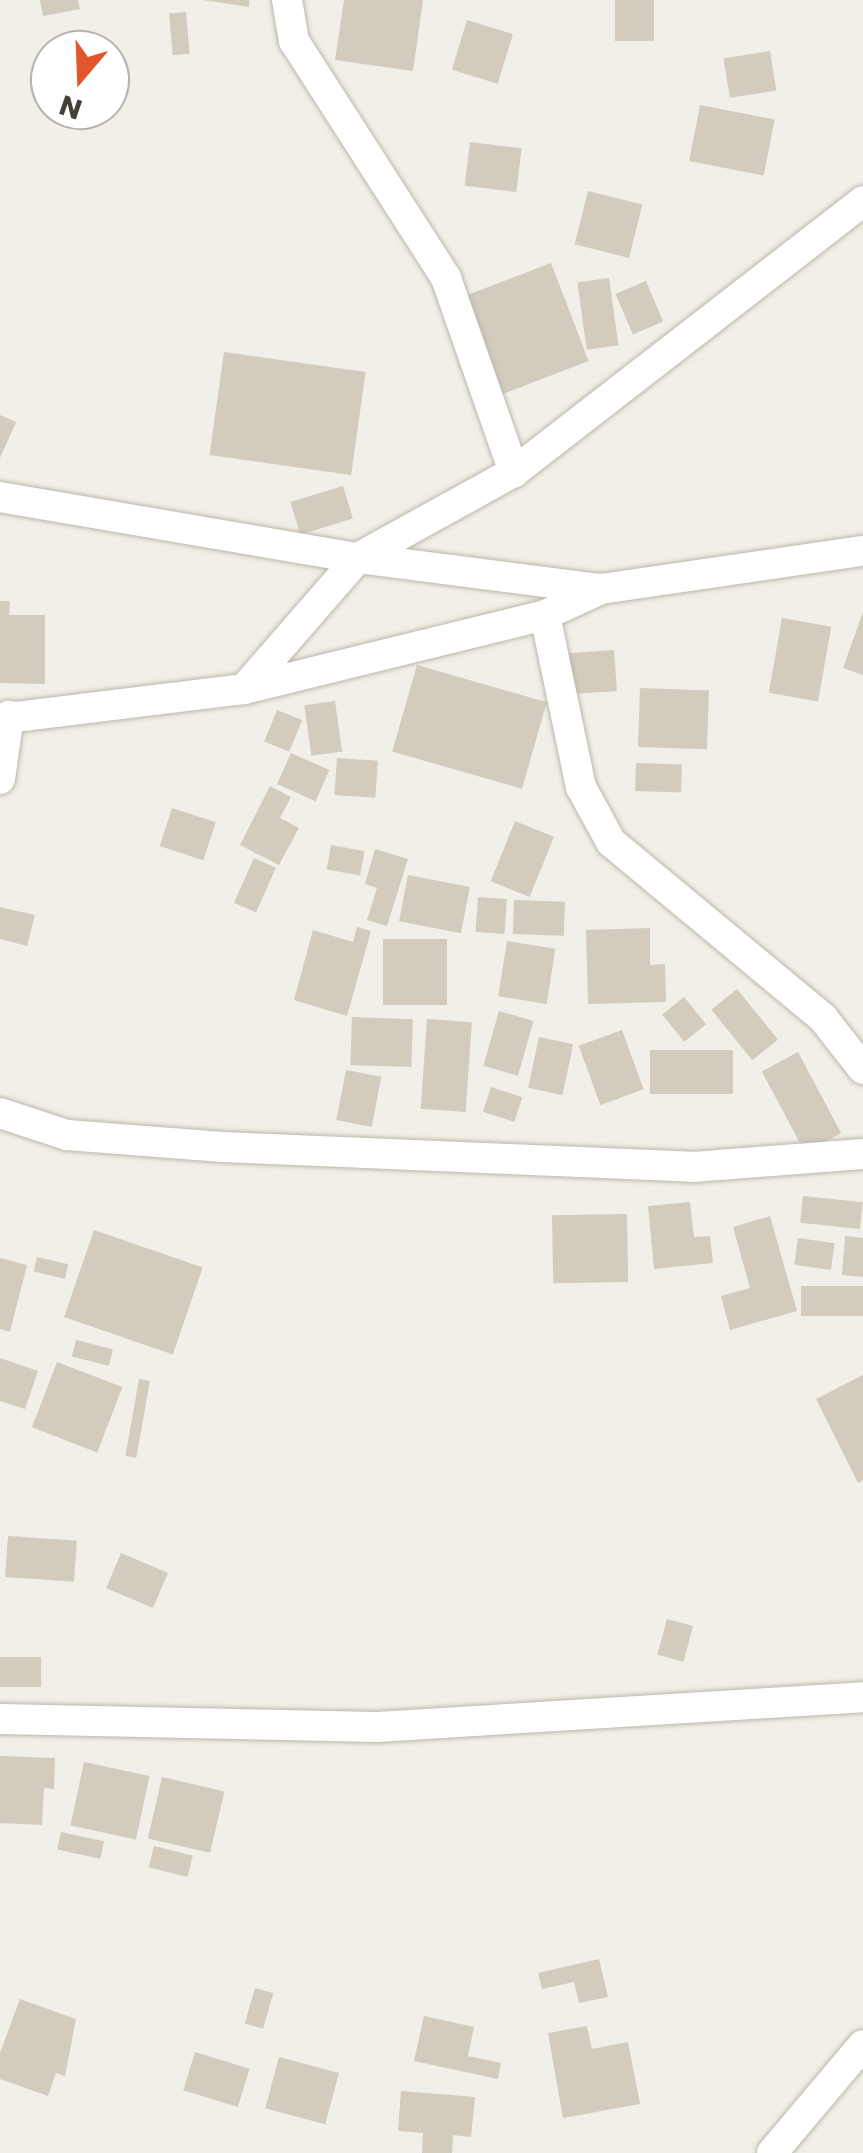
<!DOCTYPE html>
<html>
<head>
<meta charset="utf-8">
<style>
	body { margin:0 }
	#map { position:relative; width:863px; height:2153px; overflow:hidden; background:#f1efe7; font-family:Poppins,sans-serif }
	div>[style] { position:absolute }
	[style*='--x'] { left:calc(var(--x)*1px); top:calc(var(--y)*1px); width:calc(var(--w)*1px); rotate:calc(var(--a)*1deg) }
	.building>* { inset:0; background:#d2cbbe; transform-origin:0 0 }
	.roads { filter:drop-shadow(0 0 2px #bcb7ab) drop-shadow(0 0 2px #bcb7ab) }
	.minor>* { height:30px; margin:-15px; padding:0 15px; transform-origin:15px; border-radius:15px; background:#fff }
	span { translate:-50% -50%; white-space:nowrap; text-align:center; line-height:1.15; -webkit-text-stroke:9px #fff; paint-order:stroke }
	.north { position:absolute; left:30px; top:30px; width:100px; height:100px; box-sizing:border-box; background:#fff; border:2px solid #b4b3af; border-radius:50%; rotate:199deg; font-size:28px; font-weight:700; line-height:40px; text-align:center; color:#444037 }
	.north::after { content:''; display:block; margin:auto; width:35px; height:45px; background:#e2562d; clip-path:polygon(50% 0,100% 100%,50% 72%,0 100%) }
</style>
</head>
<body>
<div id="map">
	<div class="building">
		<div style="clip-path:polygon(40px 0,78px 0,80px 9px,43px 16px)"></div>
		<div style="clip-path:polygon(203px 0,249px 0,249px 7px)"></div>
		<div style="clip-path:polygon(344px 0,423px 0,413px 71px,335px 60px)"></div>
		<div style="left:615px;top:0;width:39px;height:41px"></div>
		<div style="left:186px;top:12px;width:42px;height:17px;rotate:85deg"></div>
		<div style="left:467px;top:20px;width:48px;height:52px;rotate:17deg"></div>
		<div style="left:770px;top:51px;width:40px;height:47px;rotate:81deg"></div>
		<div style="left:700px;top:105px;width:76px;height:57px;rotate:11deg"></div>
		<div style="left:470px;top:142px;width:52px;height:44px;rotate:7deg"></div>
		<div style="left:588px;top:191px;width:56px;height:55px;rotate:14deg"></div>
		<div style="left:551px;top:263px;width:105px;height:93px;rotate:69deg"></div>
		<div style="left:609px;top:278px;width:68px;height:32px;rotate:82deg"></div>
		<div style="left:646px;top:281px;width:44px;height:33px;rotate:67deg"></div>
		<div style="left:224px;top:352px;width:143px;height:104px;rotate:8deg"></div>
		<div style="clip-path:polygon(0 415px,16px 422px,0 458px)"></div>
		<div style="left:343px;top:486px;width:34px;height:55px;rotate:73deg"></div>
		<div style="clip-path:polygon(0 601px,10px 601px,9px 615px,45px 615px,45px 684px,0 683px)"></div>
		<div style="clip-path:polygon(863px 612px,863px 675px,843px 668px)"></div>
		<div style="left:782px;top:618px;width:50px;height:76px;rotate:10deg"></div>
		<div style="left:614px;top:650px;width:41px;height:53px;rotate:86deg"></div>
		<div style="left:417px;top:665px;width:135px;height:90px;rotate:16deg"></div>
		<div style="left:640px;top:688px;width:69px;height:59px;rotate:2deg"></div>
		<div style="left:335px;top:701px;width:51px;height:31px;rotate:82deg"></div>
		<div style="left:277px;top:710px;width:27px;height:34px;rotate:22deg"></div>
		<div style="left:291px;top:753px;width:42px;height:34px;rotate:24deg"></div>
		<div style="left:337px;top:758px;width:41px;height:37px;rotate:4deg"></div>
		<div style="left:636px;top:763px;width:46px;height:28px;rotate:2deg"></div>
		<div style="clip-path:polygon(270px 786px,291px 797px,280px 818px,299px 828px,279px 865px,240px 845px)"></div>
		<div style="left:172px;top:808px;width:46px;height:40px;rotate:18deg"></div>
		<div style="left:515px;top:821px;width:42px;height:65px;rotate:22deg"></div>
		<div style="left:331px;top:845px;width:34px;height:25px;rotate:10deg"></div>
		<div style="clip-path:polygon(375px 849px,408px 859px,387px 926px,367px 920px,377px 888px,365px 884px)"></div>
		<div style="left:254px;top:858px;width:24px;height:49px;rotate:24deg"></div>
		<div style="left:408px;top:875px;width:63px;height:47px;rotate:11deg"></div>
		<div style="left:478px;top:897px;width:29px;height:35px;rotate:4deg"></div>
		<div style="left:514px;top:900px;width:51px;height:34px;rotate:2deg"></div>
		<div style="clip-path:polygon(0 907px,35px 915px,27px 946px,0 939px)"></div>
		<div style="clip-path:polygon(357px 927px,371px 931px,347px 1016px,294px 1000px,313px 930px,353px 942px)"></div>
		<div style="clip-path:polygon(650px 928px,650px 965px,665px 964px,666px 1002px,588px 1004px,586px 930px)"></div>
		<div style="left:383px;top:939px;width:64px;height:66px"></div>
		<div style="left:507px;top:941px;width:49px;height:56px;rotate:9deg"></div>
		<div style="left:737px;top:989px;width:65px;height:33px;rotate:51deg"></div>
		<div style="left:684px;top:997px;width:35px;height:28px;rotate:51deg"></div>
		<div style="left:499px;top:1011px;width:36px;height:57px;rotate:16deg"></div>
		<div style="left:352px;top:1017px;width:61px;height:48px;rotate:2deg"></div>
		<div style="left:427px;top:1019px;width:45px;height:90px;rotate:4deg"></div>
		<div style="left:622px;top:1030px;width:63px;height:46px;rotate:70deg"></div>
		<div style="left:539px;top:1037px;width:35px;height:52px;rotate:12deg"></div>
		<div style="left:650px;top:1050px;width:83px;height:44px"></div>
		<div style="left:798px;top:1052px;width:92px;height:41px;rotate:62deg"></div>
		<div style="left:346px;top:1070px;width:36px;height:51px;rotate:11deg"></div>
		<div style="left:491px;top:1087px;width:33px;height:26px;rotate:18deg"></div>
		<div style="left:803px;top:1196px;width:60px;height:27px;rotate:6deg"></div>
		<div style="clip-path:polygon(690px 1202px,694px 1237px,710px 1236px,713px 1263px,654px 1269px,648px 1206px)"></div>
		<div style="left:627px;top:1214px;width:68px;height:75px;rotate:89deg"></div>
		<div style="clip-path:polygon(770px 1216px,797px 1311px,730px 1330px,721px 1296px,750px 1288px,733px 1227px)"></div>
		<div style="left:94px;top:1230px;width:115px;height:92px;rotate:19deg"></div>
		<div style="clip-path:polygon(845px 1236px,863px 1238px,863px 1277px,842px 1275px)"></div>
		<div style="left:798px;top:1238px;width:37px;height:27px;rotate:8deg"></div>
		<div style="left:37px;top:1257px;width:32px;height:15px;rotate:13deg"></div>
		<div style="clip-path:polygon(0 1258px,27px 1265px,10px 1332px,0 1329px)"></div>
		<div style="left:863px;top:1286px;width:30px;height:62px;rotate:90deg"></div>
		<div style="left:76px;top:1340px;width:38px;height:17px;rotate:14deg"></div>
		<div style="clip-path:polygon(0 1358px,38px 1371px,25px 1409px,0 1401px)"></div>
		<div style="left:57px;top:1362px;width:70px;height:70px;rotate:21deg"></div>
		<div style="clip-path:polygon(863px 1375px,863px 1480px,858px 1483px,816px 1399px)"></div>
		<div style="left:139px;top:1379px;width:11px;height:78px;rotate:10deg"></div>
		<div style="left:8px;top:1536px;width:69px;height:41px;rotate:4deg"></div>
		<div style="left:121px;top:1553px;width:51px;height:38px;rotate:23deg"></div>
		<div style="left:667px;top:1619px;width:27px;height:37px;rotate:15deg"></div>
		<div style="left:41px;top:1657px;width:30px;height:41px;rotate:90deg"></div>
		<div style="clip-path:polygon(0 1756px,55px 1758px,54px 1789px,44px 1788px,42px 1825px,0 1823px)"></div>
		<div style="left:84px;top:1762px;width:67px;height:65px;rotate:12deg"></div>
		<div style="left:162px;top:1777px;width:64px;height:63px;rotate:13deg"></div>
		<div style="left:61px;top:1832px;width:44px;height:18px;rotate:12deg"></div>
		<div style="left:154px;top:1846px;width:40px;height:22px;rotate:14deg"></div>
		<div style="clip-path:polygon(599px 1959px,608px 1997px,579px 2003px,574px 1982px,542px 1989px,538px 1973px)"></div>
		<div style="left:255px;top:1988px;width:19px;height:37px;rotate:16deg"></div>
		<div style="clip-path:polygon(20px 1999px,76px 2019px,65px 2076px,56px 2073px,48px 2096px,0 2079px,0 2053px)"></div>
		<div style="clip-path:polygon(424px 2016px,474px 2027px,468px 2056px,501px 2063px,498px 2079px,414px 2061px)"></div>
		<div style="clip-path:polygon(587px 2026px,592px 2049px,628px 2042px,640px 2104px,563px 2118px,548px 2033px)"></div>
		<div style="left:195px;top:2052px;width:57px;height:40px;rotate:17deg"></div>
		<div style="left:279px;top:2057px;width:62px;height:53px;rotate:15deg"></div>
		<div style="clip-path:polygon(401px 2091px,475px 2097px,471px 2137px,453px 2135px,452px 2153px,422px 2153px,423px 2133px,398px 2131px)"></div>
	</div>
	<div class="roads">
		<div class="minor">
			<div style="--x:287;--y:0;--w:42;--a:80.3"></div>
			<div style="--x:294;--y:41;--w:282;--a:57.3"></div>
			<div style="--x:446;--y:278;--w:206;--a:70.7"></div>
			<div style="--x:0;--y:497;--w:363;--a:9.7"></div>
			<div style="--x:358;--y:558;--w:245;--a:7.3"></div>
			<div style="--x:545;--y:615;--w:176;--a:78.2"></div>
			<div style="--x:581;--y:787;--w:63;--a:61.4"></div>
			<div style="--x:611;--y:842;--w:276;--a:39.7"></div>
			<div style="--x:823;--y:1018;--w:65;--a:51.9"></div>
			<div style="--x:244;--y:689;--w:174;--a:-49"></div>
			<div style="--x:358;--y:558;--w:178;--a:-28.9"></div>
			<div style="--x:514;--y:472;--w:442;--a:-37.8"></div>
			<div style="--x:0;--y:719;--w:246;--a:-7"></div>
			<div style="--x:244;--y:689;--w:310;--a:-13.8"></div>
			<div style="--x:545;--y:615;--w:62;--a:-24.9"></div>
			<div style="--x:601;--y:589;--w:265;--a:-8.3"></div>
			<div style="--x:0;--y:779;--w:64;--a:-81.9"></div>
			<div style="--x:0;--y:1113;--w:71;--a:18.2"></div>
			<div style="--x:67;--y:1135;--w:156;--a:4.4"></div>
			<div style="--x:223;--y:1147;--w:470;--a:2.4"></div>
			<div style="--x:693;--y:1167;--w:170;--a:-4.4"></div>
			<div style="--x:0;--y:1719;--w:377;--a:1.2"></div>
			<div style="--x:377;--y:1727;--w:487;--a:-3.5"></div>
			<div style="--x:772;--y:2153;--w:141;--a:-49.9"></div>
		</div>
	</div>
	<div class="north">N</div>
</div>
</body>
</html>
